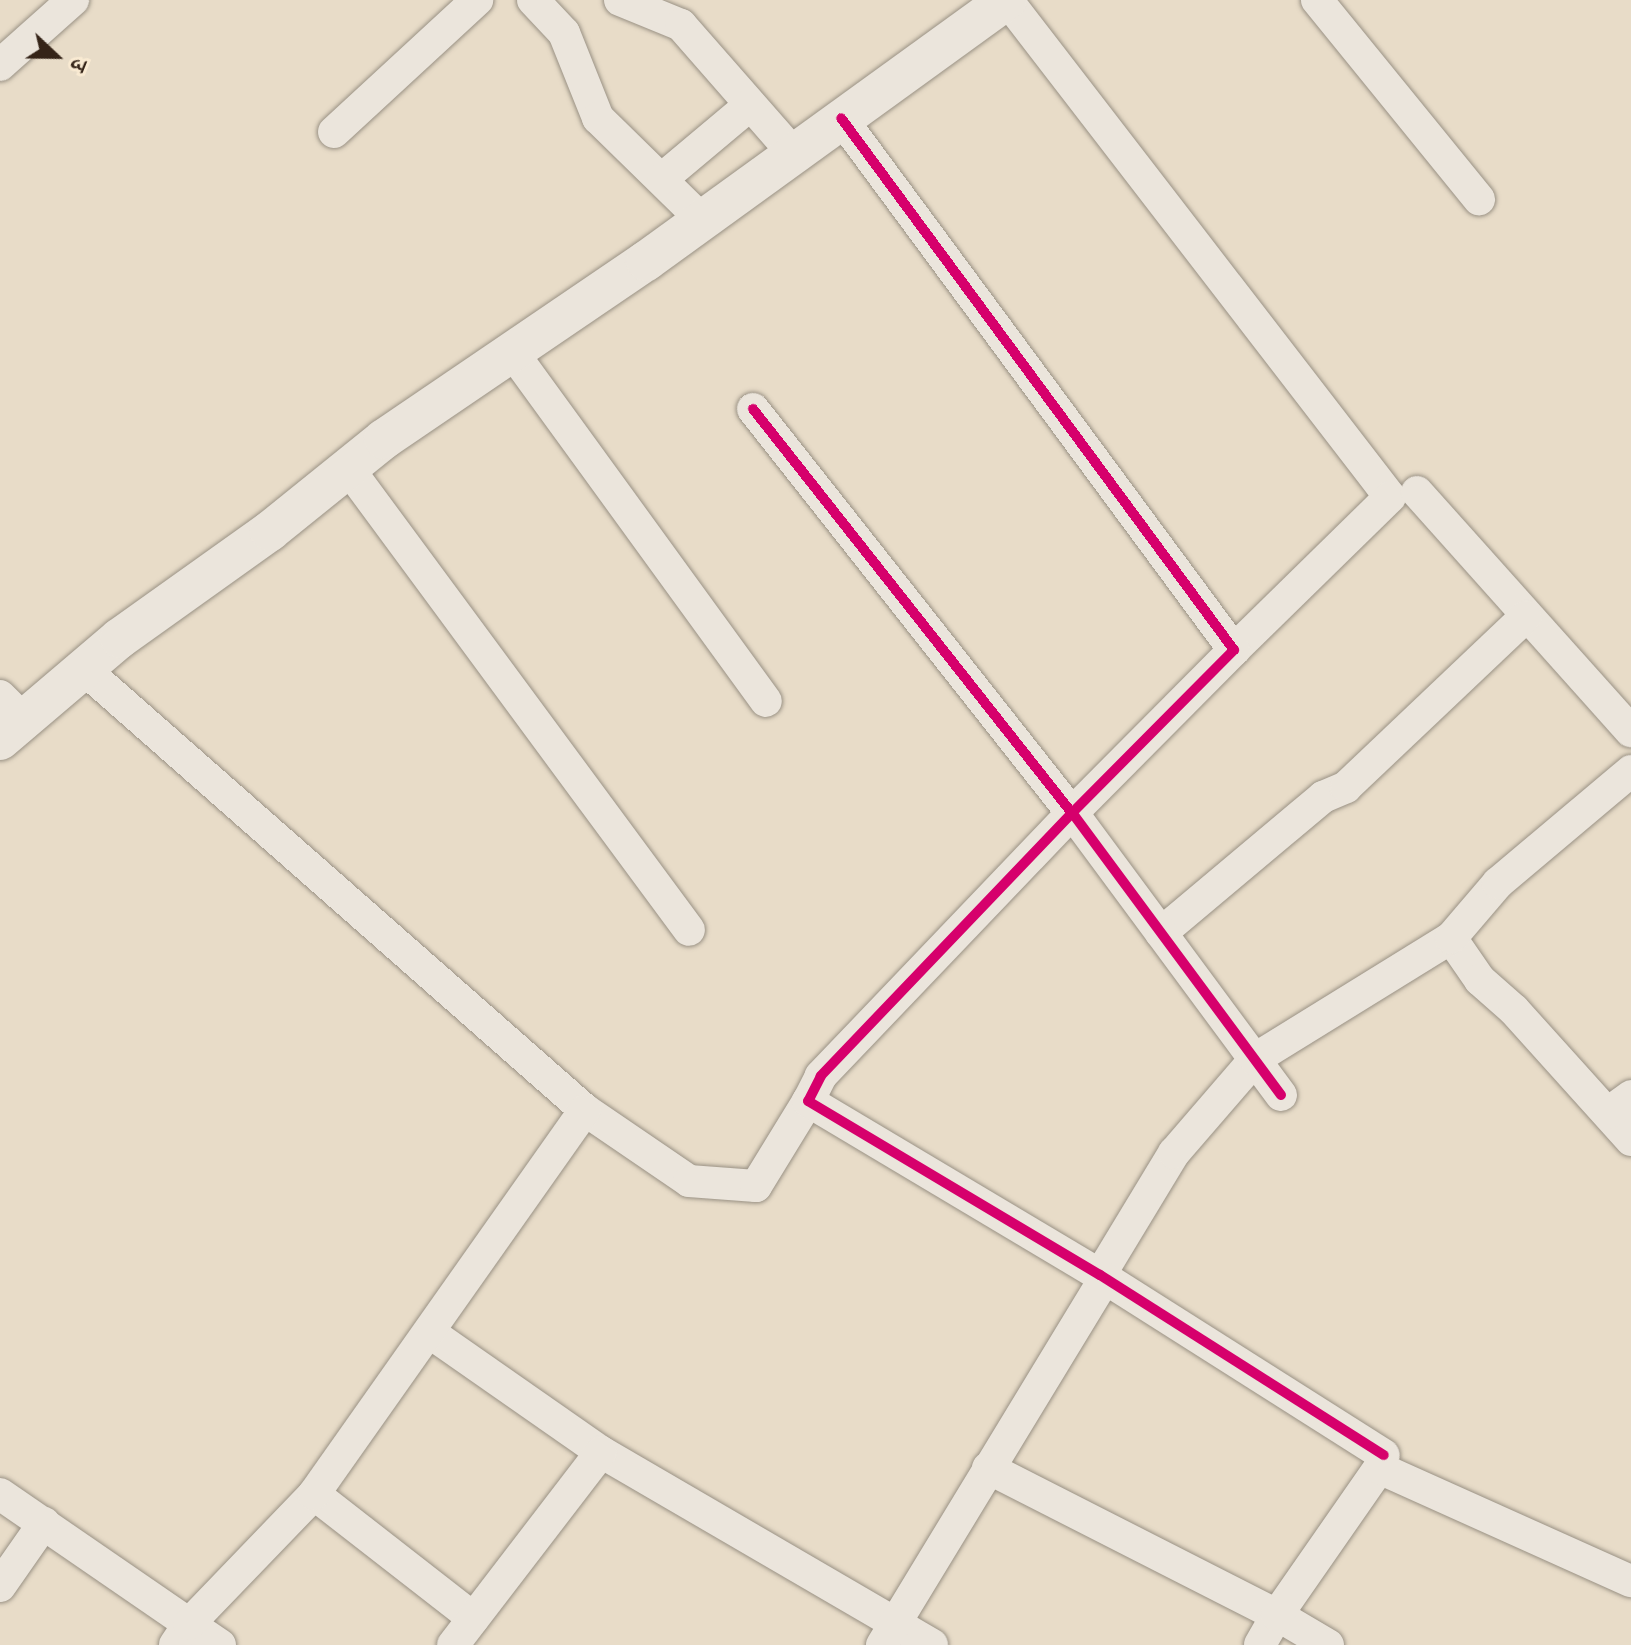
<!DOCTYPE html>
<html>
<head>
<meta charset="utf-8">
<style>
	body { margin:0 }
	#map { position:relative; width:1631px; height:1645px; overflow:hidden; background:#e8dcc8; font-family:Cardo,"Noto Serif Devanagari",serif }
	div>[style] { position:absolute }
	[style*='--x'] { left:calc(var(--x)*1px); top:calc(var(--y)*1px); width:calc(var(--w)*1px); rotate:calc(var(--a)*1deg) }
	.roads { filter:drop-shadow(0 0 2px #999184) drop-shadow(0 0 2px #999184) }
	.minor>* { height:32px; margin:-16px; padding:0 16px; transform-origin:16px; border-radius:16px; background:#ebe5dc }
	.tertiary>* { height:40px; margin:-20px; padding:0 20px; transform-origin:20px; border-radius:20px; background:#ebe5dc }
	.cycleway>* { height:10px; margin:-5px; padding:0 5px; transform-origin:5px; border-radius:5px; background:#d6006c }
	span { translate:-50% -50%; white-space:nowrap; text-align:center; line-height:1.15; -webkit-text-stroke:6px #f9ead2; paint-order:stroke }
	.north { position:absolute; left:16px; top:16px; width:80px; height:80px; -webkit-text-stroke:6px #f9ead2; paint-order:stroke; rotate:112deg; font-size:22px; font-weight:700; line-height:32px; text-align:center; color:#352418 }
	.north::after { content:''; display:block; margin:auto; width:28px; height:36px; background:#352418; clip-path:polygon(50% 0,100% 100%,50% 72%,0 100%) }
</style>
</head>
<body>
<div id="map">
	<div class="roads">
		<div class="minor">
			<div style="--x:533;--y:0;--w:45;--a:46.8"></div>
			<div style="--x:564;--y:33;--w:92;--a:68.2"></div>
			<div style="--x:598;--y:118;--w:146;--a:44.4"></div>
			<div style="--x:620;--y:0;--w:66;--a:22.3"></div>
			<div style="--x:681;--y:25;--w:170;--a:48.8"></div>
			<div style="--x:1007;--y:0;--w:627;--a:52.38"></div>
			<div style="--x:1390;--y:497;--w:219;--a:135.6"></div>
			<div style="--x:1317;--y:0;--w:257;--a:50.9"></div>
			<div style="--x:0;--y:65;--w:98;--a:-41.7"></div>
			<div style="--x:334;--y:132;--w:195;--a:-42.7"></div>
			<div style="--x:663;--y:178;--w:114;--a:-40"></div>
			<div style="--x:513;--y:353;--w:430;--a:54"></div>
			<div style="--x:753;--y:409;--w:515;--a:51.71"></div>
			<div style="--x:1072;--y:813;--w:230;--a:-45.2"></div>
			<div style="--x:1234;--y:650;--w:661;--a:-126.45"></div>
			<div style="--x:348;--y:468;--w:574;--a:53.57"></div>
			<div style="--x:1417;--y:492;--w:321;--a:48.2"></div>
			<div style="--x:85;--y:670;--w:666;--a:41.35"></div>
			<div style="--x:585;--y:1110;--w:126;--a:34.3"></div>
			<div style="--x:689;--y:1181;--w:67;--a:4.3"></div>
			<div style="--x:756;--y:1186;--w:100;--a:-58.5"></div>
			<div style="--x:0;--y:696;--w:37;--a:45"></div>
			<div style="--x:1161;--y:933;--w:212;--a:-40"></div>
			<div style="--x:1323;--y:797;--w:25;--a:-23"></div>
			<div style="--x:1346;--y:787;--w:248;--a:-43.5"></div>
			<div style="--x:1451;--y:938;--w:51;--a:55.4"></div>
			<div style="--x:1480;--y:980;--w:45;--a:41.4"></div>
			<div style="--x:1514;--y:1010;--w:175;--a:48"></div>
			<div style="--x:1281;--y:1095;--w:351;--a:-126.5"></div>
			<div style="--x:1072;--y:813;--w:364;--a:133.7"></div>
			<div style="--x:821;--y:1076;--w:28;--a:117"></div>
			<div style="--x:808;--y:1101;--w:340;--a:30.8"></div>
			<div style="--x:1100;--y:1275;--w:336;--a:32.4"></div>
			<div style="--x:1608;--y:1113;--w:29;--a:-36"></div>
			<div style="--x:1100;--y:1275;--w:143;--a:-58.8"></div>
			<div style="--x:1174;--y:1153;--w:124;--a:-49.2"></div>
			<div style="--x:1255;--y:1059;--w:230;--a:-31.7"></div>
			<div style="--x:1451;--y:938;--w:72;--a:-49.5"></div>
			<div style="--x:1498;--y:883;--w:174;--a:-40.1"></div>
			<div style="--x:432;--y:1334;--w:206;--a:34.9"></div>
			<div style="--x:601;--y:1452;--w:383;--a:30.2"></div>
			<div style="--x:988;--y:1468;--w:324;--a:27"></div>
			<div style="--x:1277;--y:1615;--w:34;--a:120"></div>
			<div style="--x:0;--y:1494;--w:229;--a:34.5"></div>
			<div style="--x:189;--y:1624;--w:25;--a:124"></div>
			<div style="--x:314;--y:1494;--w:202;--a:37.9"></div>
			<div style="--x:0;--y:1586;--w:77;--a:-55.1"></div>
			<div style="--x:220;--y:1645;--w:37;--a:-146"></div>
			<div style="--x:189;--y:1624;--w:180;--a:-46.1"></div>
			<div style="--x:314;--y:1494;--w:470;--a:-54.8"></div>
			<div style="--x:453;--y:1645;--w:243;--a:-52.5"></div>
			<div style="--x:882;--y:1645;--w:429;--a:-58.7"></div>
			<div style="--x:1328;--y:1645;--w:59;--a:-149.5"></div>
			<div style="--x:1277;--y:1615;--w:179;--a:-55.2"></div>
			<div style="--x:1379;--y:1468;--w:276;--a:24.2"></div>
		</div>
		<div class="tertiary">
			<div style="--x:0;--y:740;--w:157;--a:-40.4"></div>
			<div style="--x:120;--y:638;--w:184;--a:-35.5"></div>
			<div style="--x:270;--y:531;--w:146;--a:-38.9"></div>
			<div style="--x:384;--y:439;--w:317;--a:-34.2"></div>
			<div style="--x:646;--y:261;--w:445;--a:-35.9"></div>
		</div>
	</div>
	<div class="cycleway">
		<div style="--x:753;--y:409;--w:515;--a:51.71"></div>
		<div style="--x:1072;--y:813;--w:230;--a:-45.2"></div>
		<div style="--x:1234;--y:650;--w:661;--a:-126.45"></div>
		<div style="--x:1281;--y:1095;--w:351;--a:-126.5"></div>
		<div style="--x:1072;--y:813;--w:364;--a:133.7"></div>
		<div style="--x:821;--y:1076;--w:28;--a:117"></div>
		<div style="--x:808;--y:1101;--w:340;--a:30.8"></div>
		<div style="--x:1100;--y:1275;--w:336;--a:32.4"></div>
	</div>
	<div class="north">उ</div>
</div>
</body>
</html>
